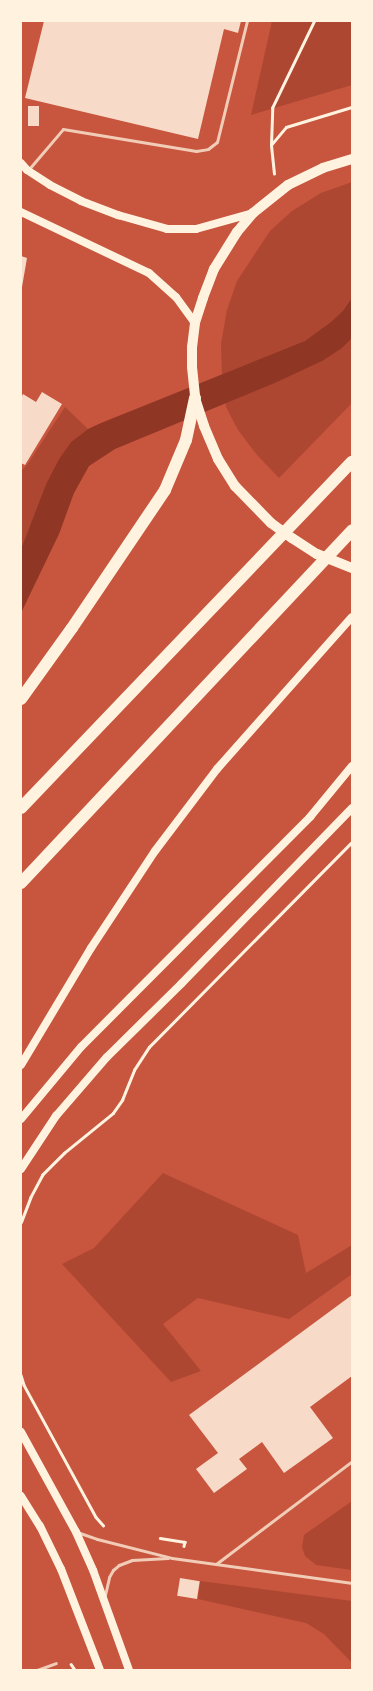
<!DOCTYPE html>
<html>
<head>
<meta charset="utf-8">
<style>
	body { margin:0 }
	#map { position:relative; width:373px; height:1691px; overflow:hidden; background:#c8553d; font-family:Mulish,sans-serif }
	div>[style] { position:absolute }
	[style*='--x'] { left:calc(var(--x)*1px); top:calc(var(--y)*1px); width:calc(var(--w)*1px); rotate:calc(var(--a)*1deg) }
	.green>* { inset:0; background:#ae4732 }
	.water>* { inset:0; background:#8f3625 }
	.building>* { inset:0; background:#f7dbc8; transform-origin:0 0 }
	.path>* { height:2.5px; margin:-1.25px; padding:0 1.25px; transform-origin:1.25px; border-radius:1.25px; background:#fff3e0 }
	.service>* { height:3px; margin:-1.5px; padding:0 1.5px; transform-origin:1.5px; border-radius:1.5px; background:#f1ccb7 }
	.secondary>* { height:8px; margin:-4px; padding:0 4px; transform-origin:4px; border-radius:4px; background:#fff3e0 }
	.primary>* { height:10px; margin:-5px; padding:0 5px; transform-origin:5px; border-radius:5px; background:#fff3e0 }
	.motorway>* { height:12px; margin:-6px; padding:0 6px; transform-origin:6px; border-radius:6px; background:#fff3e0 }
	span { translate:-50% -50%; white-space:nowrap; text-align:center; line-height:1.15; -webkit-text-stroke:3.5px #fff3e0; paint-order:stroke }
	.frame { position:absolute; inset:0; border:22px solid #fff3e0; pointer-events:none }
</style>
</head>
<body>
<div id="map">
	<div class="green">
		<div style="clip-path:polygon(272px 21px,352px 21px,352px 85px,251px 115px)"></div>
		<div style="clip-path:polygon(352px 182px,352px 403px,279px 478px,257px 455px,238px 430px,226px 407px,222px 377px,221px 344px,227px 310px,237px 281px,270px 231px,292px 211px,321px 193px)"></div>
		<div style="clip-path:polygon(65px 407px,88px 429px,71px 442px,59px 459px,46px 484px,21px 549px,21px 471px,27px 465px)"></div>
		<div style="clip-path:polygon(163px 1173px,298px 1235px,306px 1273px,352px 1245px,352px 1274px,289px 1319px,198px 1298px,163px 1324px,201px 1371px,171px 1382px,62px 1264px,94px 1248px)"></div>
		<div style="clip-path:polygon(352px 1501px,352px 1570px,316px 1565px,305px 1556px,302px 1547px,304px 1535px)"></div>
		<div style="clip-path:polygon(200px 1581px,352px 1601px,352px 1663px,324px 1634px,306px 1623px,198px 1599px)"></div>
	</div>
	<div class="water">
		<div style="clip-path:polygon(352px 298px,352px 338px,342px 348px,322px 361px,277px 382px,115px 449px,89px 466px,74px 493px,59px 534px,21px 613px,21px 549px,46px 484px,59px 459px,71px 442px,88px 429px,101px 423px,305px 341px,331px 322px,343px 311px)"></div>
	</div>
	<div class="building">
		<div style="clip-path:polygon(44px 21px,241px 21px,238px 33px,224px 29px,198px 139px,25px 98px)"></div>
		<div style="left:39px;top:106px;width:20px;height:11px;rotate:90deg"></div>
		<div style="clip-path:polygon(21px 256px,27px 258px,22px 287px,21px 287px)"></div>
		<div style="clip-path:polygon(42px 392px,62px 404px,25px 465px,21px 463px,21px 398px,23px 394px,36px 402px)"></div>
		<div style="clip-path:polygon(352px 1295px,352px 1376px,310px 1407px,333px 1438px,284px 1473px,262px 1442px,239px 1459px,247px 1469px,214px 1493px,196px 1469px,218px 1453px,189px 1415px)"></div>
		<div style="left:180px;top:1578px;width:20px;height:18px;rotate:9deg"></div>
	</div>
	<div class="path">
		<div style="--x:271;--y:145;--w:37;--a:-88"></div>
		<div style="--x:272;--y:108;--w:97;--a:-64.2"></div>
		<div style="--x:274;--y:174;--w:29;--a:-96"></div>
		<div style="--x:271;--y:145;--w:23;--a:-50"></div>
		<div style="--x:286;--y:127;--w:69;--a:-16.9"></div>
		<div style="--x:21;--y:1222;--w:26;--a:-69"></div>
		<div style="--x:30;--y:1198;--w:26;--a:-62"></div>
		<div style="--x:42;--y:1175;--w:31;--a:-45"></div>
		<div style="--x:64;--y:1153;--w:63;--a:-39.2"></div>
		<div style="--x:113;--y:1113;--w:16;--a:-55"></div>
		<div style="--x:122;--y:1100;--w:32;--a:-68"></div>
		<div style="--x:134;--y:1070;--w:27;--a:-57"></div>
		<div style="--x:149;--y:1047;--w:289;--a:-45.3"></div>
		<div style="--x:21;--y:1375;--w:10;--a:73"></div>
		<div style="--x:24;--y:1385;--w:150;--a:61.4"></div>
		<div style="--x:96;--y:1517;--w:11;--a:49"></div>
		<div style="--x:160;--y:1538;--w:25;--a:9"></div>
		<div style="--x:185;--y:1542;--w:4;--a:104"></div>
		<div style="--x:71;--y:1664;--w:7;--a:56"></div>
	</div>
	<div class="service">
		<div style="--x:29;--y:169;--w:52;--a:-49.6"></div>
		<div style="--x:63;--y:129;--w:135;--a:9.4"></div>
		<div style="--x:196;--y:151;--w:12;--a:-9"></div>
		<div style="--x:208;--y:149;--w:11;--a:-38"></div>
		<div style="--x:217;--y:142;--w:125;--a:-76.1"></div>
		<div style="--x:77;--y:1532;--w:21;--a:19"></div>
		<div style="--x:97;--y:1539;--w:77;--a:14.2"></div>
		<div style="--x:172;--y:1558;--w:182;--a:7.9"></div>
		<div style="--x:216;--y:1564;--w:171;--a:-37.1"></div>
		<div style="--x:105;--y:1595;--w:18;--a:-77"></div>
		<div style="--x:109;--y:1577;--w:8;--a:-60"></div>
		<div style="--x:113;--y:1570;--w:8;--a:-40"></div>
		<div style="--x:119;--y:1565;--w:14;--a:-21"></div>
		<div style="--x:132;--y:1560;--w:36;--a:-3"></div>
		<div style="--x:37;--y:1670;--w:20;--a:-20"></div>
	</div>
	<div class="secondary">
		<div style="--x:21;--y:163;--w:9;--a:49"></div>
		<div style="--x:27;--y:170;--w:27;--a:33"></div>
		<div style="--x:50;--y:185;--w:35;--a:27"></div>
		<div style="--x:81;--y:201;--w:40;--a:21"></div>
		<div style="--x:118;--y:215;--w:51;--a:15.9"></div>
		<div style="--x:167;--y:229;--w:29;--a:0"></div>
		<div style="--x:196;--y:229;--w:59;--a:-15.7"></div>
		<div style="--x:21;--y:212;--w:142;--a:25.5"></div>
		<div style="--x:149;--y:273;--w:36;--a:42"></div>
		<div style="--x:176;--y:297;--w:32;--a:54"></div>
		<div style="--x:21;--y:1065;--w:136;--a:-59.1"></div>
		<div style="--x:91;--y:948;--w:116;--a:-56.6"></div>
		<div style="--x:155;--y:851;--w:103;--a:-52.9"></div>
		<div style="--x:217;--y:769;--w:203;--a:-48.4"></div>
		<div style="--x:21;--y:1119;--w:94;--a:-50.2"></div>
		<div style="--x:81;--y:1047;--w:325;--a:-45.1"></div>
		<div style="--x:310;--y:817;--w:66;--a:-50.5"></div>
		<div style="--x:21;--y:1169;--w:64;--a:-56.6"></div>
		<div style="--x:56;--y:1116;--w:78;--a:-49.2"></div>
		<div style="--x:107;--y:1057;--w:104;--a:-44.6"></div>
		<div style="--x:181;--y:984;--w:245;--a:-45.8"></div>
		<div style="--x:21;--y:1432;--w:114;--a:61.2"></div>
		<div style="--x:76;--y:1532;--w:42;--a:65.9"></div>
		<div style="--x:93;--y:1570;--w:106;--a:70.2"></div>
		<div style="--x:21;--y:1496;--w:36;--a:58"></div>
		<div style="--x:40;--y:1526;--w:48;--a:64"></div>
		<div style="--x:61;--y:1569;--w:108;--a:68.9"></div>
	</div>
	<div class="primary">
		<div style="--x:352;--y:159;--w:30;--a:163"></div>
		<div style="--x:323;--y:168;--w:39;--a:154"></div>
		<div style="--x:288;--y:185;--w:45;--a:141.3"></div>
		<div style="--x:253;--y:213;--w:25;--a:130"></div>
		<div style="--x:237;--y:232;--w:44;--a:121.9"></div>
		<div style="--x:214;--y:269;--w:31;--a:111"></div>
		<div style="--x:203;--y:298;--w:26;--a:108"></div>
		<div style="--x:195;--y:323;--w:24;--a:97"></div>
		<div style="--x:192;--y:347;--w:20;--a:90"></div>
		<div style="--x:192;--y:367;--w:31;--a:84"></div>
		<div style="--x:195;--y:398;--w:29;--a:72"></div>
		<div style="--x:204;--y:426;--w:36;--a:67"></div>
		<div style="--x:218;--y:459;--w:32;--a:58"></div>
		<div style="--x:235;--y:486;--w:52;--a:45.8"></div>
		<div style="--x:271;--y:523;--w:26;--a:36"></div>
		<div style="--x:292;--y:538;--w:30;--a:33"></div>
		<div style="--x:317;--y:554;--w:38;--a:22"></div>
	</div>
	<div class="motorway">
		<div style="--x:21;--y:699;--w:87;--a:-54.3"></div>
		<div style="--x:72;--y:628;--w:166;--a:-56"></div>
		<div style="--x:165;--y:490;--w:54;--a:-67.2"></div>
		<div style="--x:186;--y:440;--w:43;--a:-77.9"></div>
		<div style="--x:21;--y:808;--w:479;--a:-46.3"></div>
		<div style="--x:21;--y:883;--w:484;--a:-46.8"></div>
	</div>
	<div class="frame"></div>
</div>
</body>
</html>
